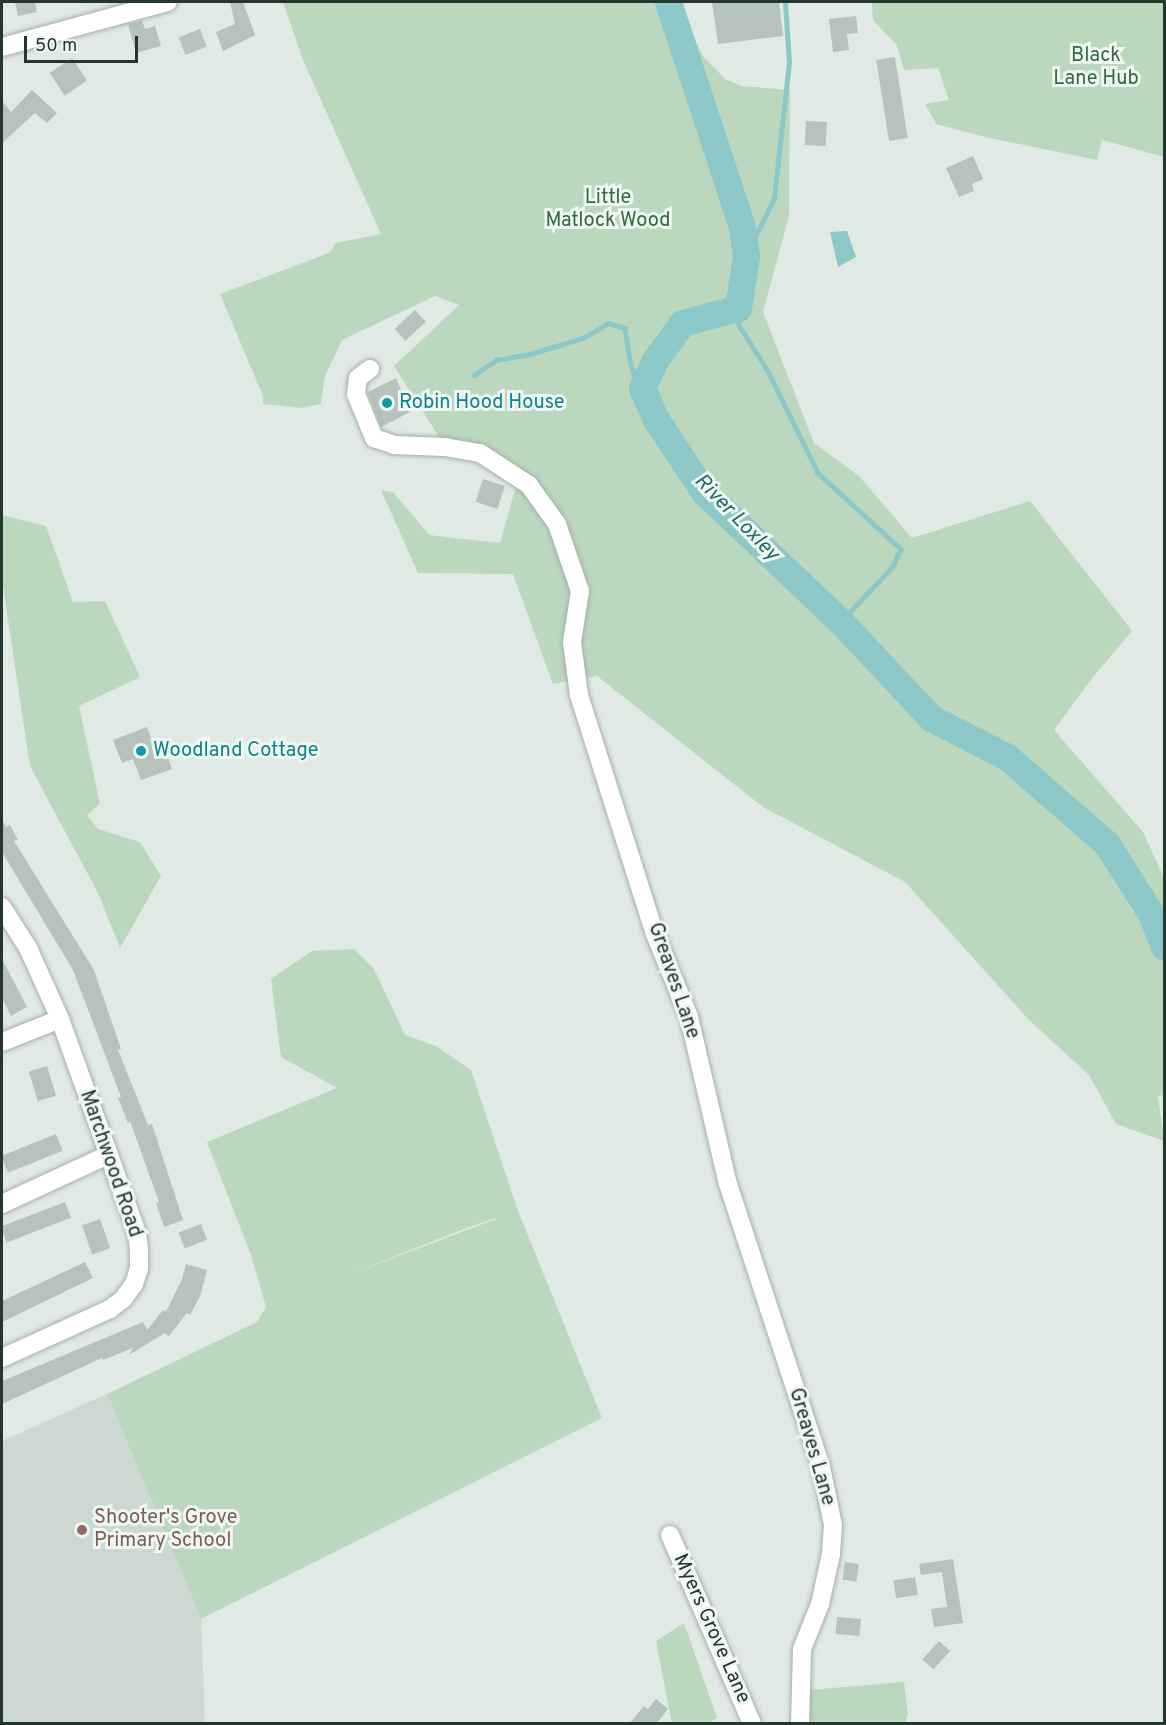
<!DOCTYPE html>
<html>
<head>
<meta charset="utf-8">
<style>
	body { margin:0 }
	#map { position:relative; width:1166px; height:1725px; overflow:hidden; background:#e0e9e3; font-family:Overpass,sans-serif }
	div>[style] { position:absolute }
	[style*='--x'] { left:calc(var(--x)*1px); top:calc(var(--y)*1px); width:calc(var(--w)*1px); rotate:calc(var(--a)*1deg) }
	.built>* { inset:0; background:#ced8d2 }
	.green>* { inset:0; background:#bbd8be }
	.water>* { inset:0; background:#8dc8c8 }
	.stream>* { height:4.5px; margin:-2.25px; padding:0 2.25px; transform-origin:2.25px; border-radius:2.25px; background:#8dc8c8 }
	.river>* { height:27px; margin:-13.5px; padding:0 13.5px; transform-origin:13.5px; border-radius:13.5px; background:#8dc8c8 }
	.building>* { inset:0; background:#b5c3bc; transform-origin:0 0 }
	.roads { filter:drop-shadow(0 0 2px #a4b0a9) drop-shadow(0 0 2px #a4b0a9) }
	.minor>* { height:18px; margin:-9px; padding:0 9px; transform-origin:9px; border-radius:9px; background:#fff }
	.dots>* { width:16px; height:16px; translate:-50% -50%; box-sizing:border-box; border:3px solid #f0f6f2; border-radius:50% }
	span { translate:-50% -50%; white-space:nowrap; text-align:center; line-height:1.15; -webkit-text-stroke:6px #f0f6f2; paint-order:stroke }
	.park-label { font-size:20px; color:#32693f }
	.culture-label { font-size:20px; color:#0d838f }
	.left { translate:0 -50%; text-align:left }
	.street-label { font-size:20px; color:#23372f }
	.education-label { font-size:20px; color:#785e54 }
	.water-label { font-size:21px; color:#246a6c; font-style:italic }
	.frame { position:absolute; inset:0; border:3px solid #23372f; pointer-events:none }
	.scale { position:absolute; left:24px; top:36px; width:114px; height:27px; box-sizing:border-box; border:3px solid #23372f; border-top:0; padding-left:8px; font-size:18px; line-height:21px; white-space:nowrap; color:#23372f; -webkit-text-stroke:4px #f0f6f2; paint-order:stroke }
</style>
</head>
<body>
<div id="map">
	<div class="built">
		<div style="clip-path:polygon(107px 1394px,201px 1619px,205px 1723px,2px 1723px,2px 1441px)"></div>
	</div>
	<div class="green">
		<div style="clip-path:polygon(283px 2px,682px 2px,693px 35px,703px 56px,725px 79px,742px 86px,790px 90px,789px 216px,763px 312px,814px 443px,859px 476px,912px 538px,1030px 501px,1132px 631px,1093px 677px,1054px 730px,1143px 832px,1164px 878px,1164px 1095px,1158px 1096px,1164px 1141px,1116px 1124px,1089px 1075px,1029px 1020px,905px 882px,763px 807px,597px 676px,553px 684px,513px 574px,418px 573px,381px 490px,393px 492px,429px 535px,500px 543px,521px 468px,483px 444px,443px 443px,394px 366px,459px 305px,435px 296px,342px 340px,325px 376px,321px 404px,300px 408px,263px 404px,263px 396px,220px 294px,329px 253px,336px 243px,381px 234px,303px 60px)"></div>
		<div style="clip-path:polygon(872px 2px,1164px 2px,1164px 157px,1102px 140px,1097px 160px,985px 137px,936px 124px,925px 104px,949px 100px,938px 68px,904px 70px,897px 45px,873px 20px)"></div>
		<div style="clip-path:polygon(2px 515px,46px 526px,73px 602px,105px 601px,140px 677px,79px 706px,100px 804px,87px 815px,98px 829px,140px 842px,161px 876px,120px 948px,98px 893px,30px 766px,2px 579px)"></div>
		<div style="clip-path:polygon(evenodd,354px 949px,374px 969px,405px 1035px,436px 1046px,471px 1070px,518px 1211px,602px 1418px,201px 1619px,107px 1394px,257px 1322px,266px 1307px,251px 1255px,207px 1142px,337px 1088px,281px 1057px,271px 979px,312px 951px,354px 949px,495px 1218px,496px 1219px,348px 1275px,464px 1229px,495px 1218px)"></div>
		<div style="clip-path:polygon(684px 1623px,717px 1718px,708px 1723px,672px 1723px,670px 1714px,656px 1641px)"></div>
		<div style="clip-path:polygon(904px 1682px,908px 1714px,905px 1723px,807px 1724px,809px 1690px)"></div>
	</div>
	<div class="water">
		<div style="clip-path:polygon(847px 231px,856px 257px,838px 267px,830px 232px)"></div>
	</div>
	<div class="stream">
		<div style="--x:746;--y:256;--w:64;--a:-64.2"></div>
		<div style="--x:774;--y:198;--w:136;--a:-83.7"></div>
		<div style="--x:789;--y:63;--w:61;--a:-93.8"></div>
		<div style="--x:738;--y:308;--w:17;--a:87"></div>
		<div style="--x:739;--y:325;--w:54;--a:57.8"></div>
		<div style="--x:768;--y:371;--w:114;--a:63.9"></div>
		<div style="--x:818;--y:473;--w:113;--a:42.5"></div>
		<div style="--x:901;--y:549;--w:21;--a:115"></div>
		<div style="--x:892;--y:568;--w:74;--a:133.4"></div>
		<div style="--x:474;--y:375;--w:27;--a:-34"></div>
		<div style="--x:496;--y:360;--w:35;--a:-10"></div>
		<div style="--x:530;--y:354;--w:55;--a:-16.8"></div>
		<div style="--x:583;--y:338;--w:29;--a:-31"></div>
		<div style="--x:608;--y:323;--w:18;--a:16"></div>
		<div style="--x:625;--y:328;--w:33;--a:81"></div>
		<div style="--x:630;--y:361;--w:24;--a:73"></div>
		<div style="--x:637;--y:384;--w:6;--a:39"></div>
	</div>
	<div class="river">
		<div style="--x:668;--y:2;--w:237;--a:71.8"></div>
		<div style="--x:742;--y:227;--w:29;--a:82"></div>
		<div style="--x:746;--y:256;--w:53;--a:98.7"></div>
		<div style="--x:738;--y:308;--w:58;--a:165"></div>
		<div style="--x:682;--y:323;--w:46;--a:126.1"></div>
		<div style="--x:655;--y:360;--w:31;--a:115"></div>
		<div style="--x:642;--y:388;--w:36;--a:66"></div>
		<div style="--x:657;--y:421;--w:85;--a:56.5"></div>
		<div style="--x:704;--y:492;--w:189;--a:43.5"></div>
		<div style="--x:841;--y:622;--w:132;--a:46.8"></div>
		<div style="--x:931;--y:718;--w:85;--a:27.2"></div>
		<div style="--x:1007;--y:757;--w:133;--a:41"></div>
		<div style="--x:1107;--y:844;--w:80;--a:57.7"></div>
		<div style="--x:1150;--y:912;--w:37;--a:68"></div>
	</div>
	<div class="building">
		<div style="clip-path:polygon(15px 2px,35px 2px,37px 12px,18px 16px)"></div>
		<div style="clip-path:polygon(230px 2px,243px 2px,255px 35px,223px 51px,216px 32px,235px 24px)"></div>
		<div style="clip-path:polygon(712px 2px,779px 2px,783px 36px,718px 44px)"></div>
		<div style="clip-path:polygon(856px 16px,858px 33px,847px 34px,849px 50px,833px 52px,829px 19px)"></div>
		<div style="clip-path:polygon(142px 21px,145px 29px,155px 26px,161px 46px,136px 53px,128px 24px)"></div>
		<div style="left:200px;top:29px;width:19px;height:23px;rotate:69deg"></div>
		<div style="left:895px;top:57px;width:82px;height:19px;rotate:81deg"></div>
		<div style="left:72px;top:58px;width:27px;height:27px;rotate:56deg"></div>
		<div style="clip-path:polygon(32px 90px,57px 113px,47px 123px,35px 113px,2px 143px,2px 101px,11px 112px)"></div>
		<div style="left:806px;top:121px;width:21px;height:24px;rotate:3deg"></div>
		<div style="clip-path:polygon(973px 156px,983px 179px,972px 184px,974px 191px,959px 197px,946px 168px)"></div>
		<div style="left:415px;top:310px;width:16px;height:28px;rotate:47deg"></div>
		<div style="clip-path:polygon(396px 378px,410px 412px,381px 427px,368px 392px)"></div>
		<div style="left:483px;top:479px;width:23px;height:24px;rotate:18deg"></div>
		<div style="clip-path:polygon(147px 727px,153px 743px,162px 740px,172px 769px,141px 780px,133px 759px,122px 763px,113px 740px)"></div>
		<div style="clip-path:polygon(2px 820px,6px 827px,10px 825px,18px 840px,14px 841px,94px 970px,121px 1049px,118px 1050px,148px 1125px,152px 1124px,183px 1220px,164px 1227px,156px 1203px,159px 1202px,130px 1121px,128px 1123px,118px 1098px,121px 1097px,73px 970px,2px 852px)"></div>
		<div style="clip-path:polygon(2px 959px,27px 1007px,11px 1016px,2px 998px)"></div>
		<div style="left:47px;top:1066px;width:31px;height:19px;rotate:73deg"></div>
		<div style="left:56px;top:1134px;width:18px;height:59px;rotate:68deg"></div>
		<div style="left:65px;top:1202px;width:17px;height:69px;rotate:69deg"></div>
		<div style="left:100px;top:1219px;width:31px;height:19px;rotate:71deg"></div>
		<div style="left:201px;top:1224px;width:17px;height:24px;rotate:69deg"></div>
		<div style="clip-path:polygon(85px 1262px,93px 1278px,2px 1322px,2px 1301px)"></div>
		<div style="clip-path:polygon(186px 1264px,207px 1270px,201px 1294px,190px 1315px,187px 1313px,169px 1336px,165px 1333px,129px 1355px,133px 1348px,103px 1360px,102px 1358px,2px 1404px,2px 1381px,143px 1322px,147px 1330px,163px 1310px,166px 1312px,182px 1279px)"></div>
		<div style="clip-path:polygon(953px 1559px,963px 1623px,934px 1627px,931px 1609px,947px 1607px,942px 1572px,921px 1575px,919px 1564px)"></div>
		<div style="left:845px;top:1562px;width:14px;height:18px;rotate:8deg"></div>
		<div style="left:915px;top:1577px;width:18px;height:22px;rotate:81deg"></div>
		<div style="left:837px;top:1617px;width:24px;height:17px;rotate:5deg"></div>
		<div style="left:939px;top:1641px;width:15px;height:25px;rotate:42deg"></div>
		<div style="clip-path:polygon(656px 1699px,668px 1709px,656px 1724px,629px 1724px,644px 1706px,648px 1709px)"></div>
	</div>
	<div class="roads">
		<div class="minor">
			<div style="--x:2;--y:47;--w:172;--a:-15.2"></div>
			<div style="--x:370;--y:369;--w:15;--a:143"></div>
			<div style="--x:358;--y:378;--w:16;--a:97"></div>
			<div style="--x:356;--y:394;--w:48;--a:67.8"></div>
			<div style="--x:374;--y:438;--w:21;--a:19"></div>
			<div style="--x:394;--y:445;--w:51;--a:2.2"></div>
			<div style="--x:445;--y:447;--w:36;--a:10"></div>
			<div style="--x:480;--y:453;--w:59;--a:33.1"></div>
			<div style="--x:529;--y:485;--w:48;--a:54.3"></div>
			<div style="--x:557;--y:524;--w:71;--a:71.1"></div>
			<div style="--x:580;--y:591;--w:52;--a:98.9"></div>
			<div style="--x:572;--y:642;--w:53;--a:82.5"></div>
			<div style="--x:579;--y:695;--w:251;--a:72.4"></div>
			<div style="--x:655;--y:934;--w:90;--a:67.7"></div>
			<div style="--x:689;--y:1017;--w:171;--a:76.9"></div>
			<div style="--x:728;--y:1184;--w:298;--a:71.8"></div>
			<div style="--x:821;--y:1467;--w:59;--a:78.3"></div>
			<div style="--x:833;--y:1525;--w:29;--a:94"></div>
			<div style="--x:831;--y:1554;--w:51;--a:102.4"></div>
			<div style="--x:820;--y:1604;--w:48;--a:111.8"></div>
			<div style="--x:802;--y:1649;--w:75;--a:91.5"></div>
			<div style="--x:2;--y:907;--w:49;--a:57.6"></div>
			<div style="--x:28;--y:948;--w:78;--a:65.7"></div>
			<div style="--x:60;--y:1019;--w:227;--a:70.2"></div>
			<div style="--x:137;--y:1233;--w:17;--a:83"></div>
			<div style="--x:139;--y:1250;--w:18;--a:90"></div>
			<div style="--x:139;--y:1268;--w:17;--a:107"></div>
			<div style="--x:134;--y:1284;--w:19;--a:126"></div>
			<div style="--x:123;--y:1299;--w:16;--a:142"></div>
			<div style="--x:110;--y:1309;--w:119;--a:155.6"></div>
			<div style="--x:2;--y:1042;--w:62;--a:-21.6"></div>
			<div style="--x:2;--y:1204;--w:117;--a:-24.8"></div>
			<div style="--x:670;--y:1535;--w:206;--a:66.5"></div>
		</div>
	</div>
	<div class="dots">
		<div style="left:387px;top:403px;background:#0f9aa8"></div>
		<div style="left:141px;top:751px;background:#0f9aa8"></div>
		<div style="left:82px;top:1530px;background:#8d6e63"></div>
	</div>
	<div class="park-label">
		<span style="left:1096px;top:68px">Black<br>Lane Hub</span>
		<span style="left:608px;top:210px">Little<br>Matlock Wood</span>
	</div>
	<div class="culture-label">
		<span class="left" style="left:399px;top:403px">Robin Hood House</span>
		<span class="left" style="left:153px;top:751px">Woodland Cottage</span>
	</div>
	<div class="street-label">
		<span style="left:673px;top:981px;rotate:71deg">Greaves Lane</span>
		<span style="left:110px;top:1164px;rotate:71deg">Marchwood Road</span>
		<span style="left:811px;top:1447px;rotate:74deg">Greaves Lane</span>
		<span style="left:711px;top:1629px;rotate:66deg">Myers Grove Lane</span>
	</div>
	<div class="education-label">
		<span class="left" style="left:94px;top:1530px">Shooter's Grove<br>Primary School</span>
	</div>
	<div class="water-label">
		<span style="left:736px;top:518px;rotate:46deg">River Loxley</span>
	</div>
	<div class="frame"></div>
	<div class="scale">50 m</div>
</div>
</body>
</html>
